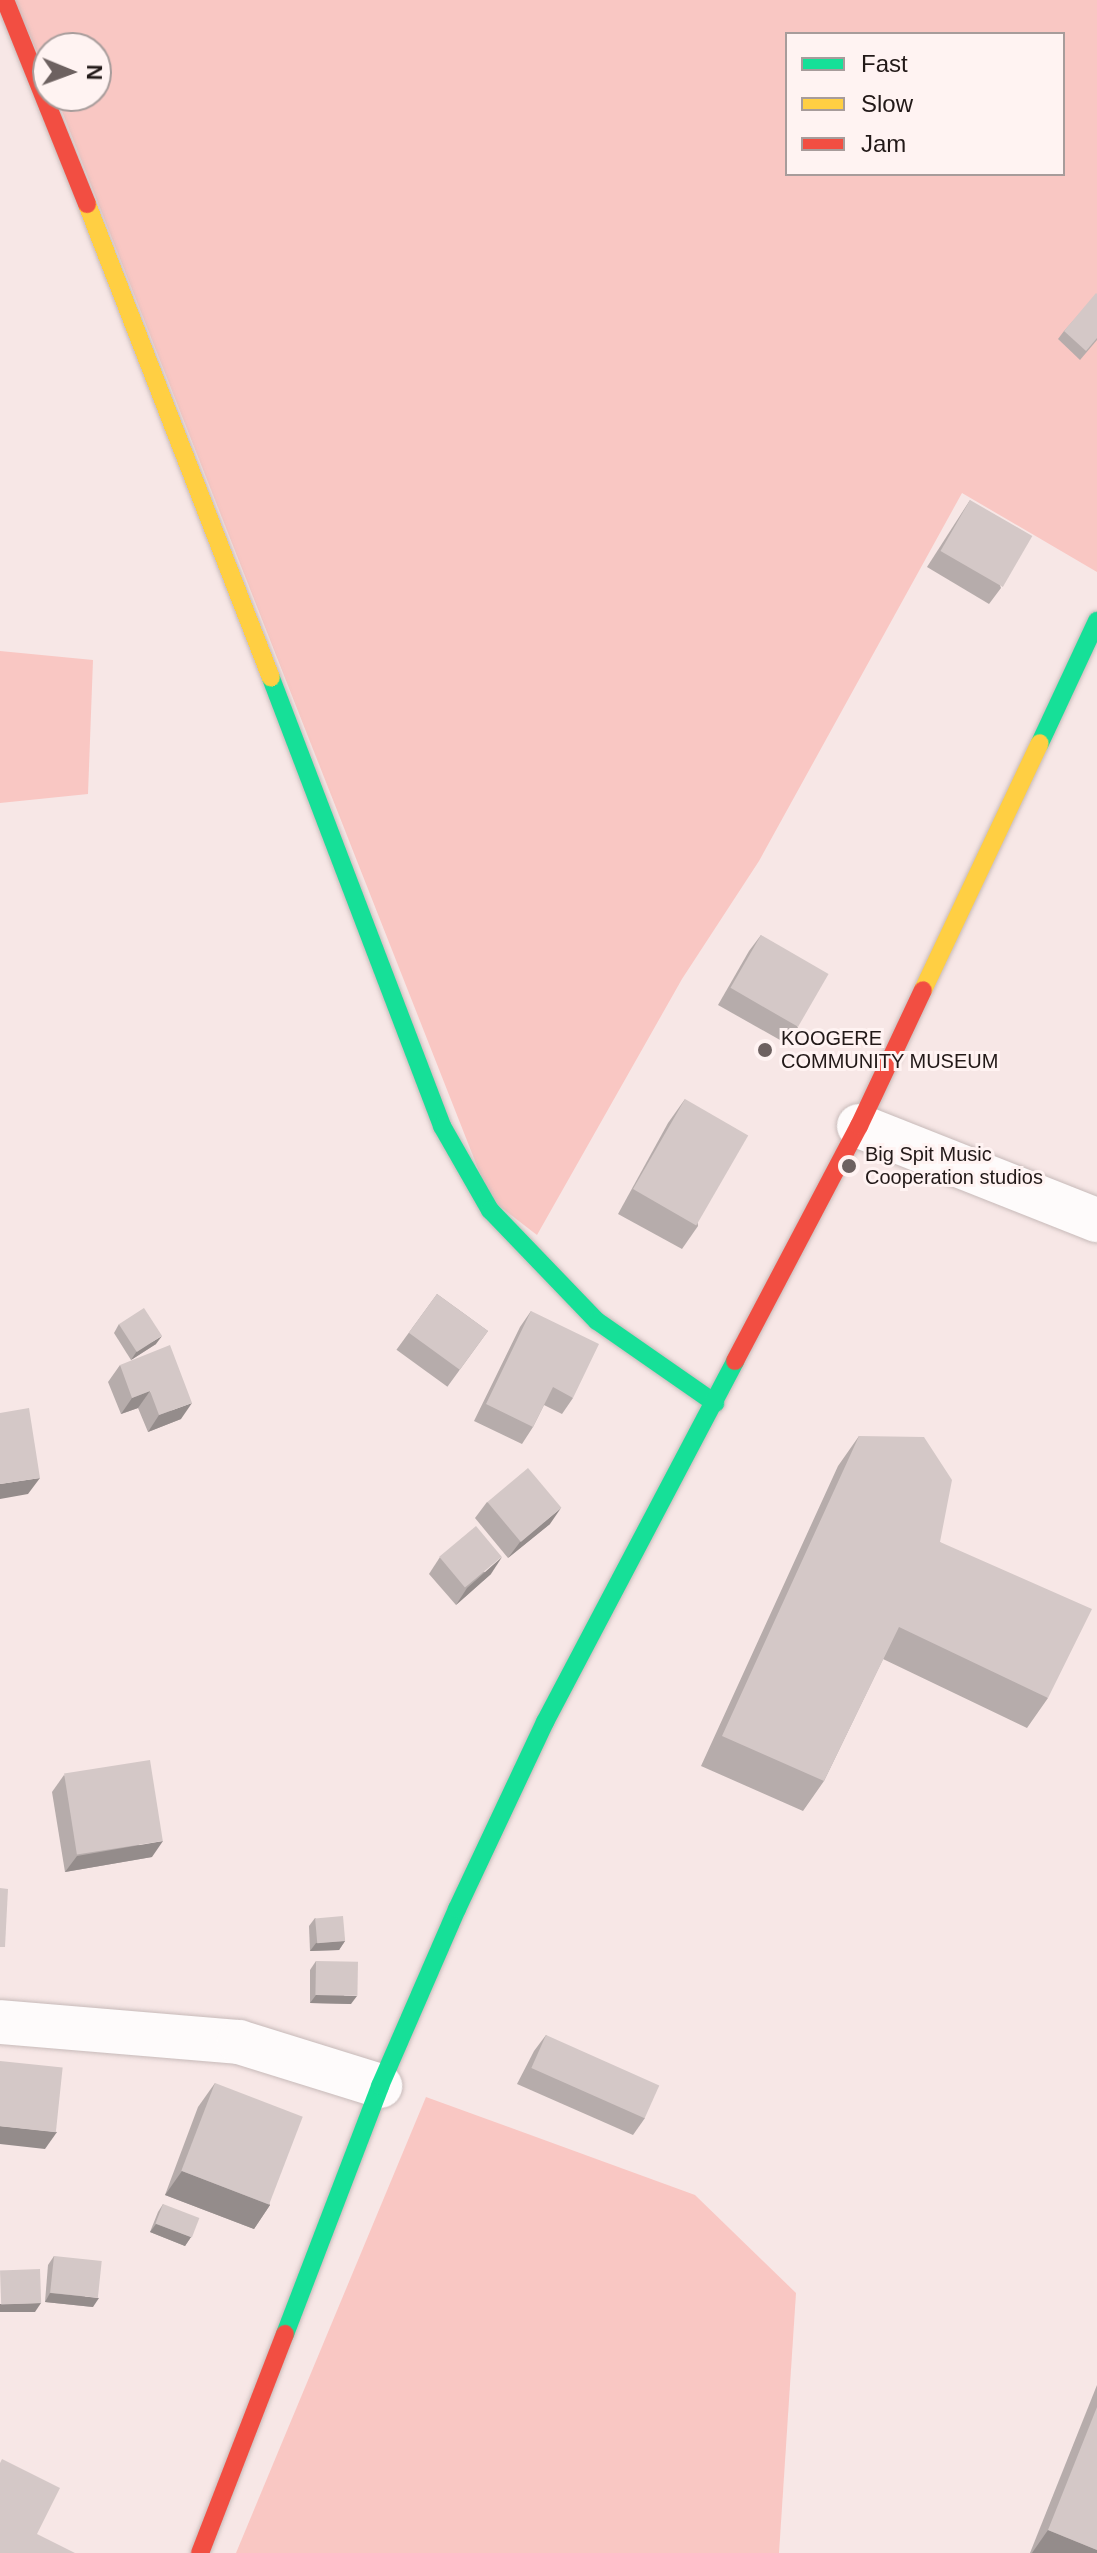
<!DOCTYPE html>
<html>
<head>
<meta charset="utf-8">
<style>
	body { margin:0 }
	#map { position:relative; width:1097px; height:2553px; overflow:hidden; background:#f7e7e6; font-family:Arial,sans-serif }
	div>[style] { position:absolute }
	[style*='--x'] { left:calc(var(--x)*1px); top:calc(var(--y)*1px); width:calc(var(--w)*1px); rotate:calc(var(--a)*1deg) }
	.green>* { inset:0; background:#f9c7c3 }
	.roads { filter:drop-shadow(0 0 2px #c7bab9) drop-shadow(0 0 2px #c7bab9) }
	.street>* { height:44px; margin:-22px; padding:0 22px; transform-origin:22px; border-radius:22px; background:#fefbfb }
	.fast>* { height:18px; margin:-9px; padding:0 9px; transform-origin:9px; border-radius:9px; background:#16e098 }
	.slow>* { height:18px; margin:-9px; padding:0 9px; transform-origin:9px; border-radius:9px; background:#ffcf43 }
	.jam>* { height:18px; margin:-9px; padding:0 9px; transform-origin:9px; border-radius:9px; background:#f24e42 }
	.wall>* { inset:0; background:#b6acab; transform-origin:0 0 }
	.shaded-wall>* { inset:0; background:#948c8b }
	.building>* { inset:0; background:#d4c8c7; transform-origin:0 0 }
	.dots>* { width:22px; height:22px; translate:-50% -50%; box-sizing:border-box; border:4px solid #fff3f2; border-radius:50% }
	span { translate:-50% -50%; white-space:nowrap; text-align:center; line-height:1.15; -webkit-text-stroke:6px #fff3f2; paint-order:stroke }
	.poi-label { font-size:20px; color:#221918 }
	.left { translate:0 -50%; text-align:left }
	.legend { position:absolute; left:785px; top:32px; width:280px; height:144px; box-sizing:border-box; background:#fff3f2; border:2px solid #a79c9b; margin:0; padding:10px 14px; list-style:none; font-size:24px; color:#221918 }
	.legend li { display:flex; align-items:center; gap:16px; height:40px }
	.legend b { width:40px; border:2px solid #a79c9b }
	.north { position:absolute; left:32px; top:32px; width:80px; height:80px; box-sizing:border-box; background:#fff3f2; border:2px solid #a79c9b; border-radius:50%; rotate:91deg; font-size:22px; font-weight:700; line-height:32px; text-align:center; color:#221918 }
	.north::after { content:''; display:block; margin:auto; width:28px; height:36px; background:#6d6160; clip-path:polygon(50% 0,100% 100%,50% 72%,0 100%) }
</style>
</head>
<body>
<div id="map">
	<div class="green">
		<div style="clip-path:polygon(evenodd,14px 0,1097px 0,1097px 572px,962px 493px,759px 861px,682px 979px,537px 1235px,490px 1199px,56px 96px,96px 96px,96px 48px,48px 48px,48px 77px,14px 0,787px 34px,1063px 34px,1063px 174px,787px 174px,787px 34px)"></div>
		<div style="clip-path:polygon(0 651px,93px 660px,88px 794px,0 803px)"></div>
		<div style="clip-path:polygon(426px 2097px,695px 2195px,796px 2293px,779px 2553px,236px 2553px)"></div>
	</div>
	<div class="roads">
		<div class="street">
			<div style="--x:859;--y:1126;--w:256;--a:21.6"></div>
			<div style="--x:0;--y:2022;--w:240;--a:4.8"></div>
			<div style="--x:239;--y:2042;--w:148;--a:17.3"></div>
		</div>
		<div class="fast">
			<div style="--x:271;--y:678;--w:480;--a:69.1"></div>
			<div style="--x:442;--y:1126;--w:97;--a:60.3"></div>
			<div style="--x:490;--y:1210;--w:154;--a:46.1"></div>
			<div style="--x:597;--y:1321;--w:144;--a:34.8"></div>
			<div style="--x:1040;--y:743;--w:135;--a:-65"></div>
			<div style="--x:285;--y:2334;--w:266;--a:-69"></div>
			<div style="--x:380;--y:2086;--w:193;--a:-66.5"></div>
			<div style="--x:457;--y:1909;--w:207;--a:-64.8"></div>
			<div style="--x:545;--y:1722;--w:408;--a:-62.2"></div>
		</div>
		<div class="slow">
			<div style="--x:87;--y:204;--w:508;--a:68.78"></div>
			<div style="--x:923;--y:990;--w:273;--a:-64.7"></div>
		</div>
		<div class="jam">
			<div style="--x:5;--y:0;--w:220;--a:68.1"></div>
			<div style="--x:735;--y:1361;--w:266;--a:-62.2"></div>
			<div style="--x:859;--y:1126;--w:150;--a:-64.8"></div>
			<div style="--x:200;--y:2553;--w:235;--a:-68.8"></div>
		</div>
	</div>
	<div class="wall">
		<div style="clip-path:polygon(1097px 294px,1097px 340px,1080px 360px,1058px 339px,1064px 331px)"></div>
		<div style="clip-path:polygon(970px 500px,1001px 588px,989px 604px,927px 567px)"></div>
		<div style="clip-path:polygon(761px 935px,798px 1028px,787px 1044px,718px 1005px,749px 951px)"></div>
		<div style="clip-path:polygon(685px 1099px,698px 1226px,682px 1249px,618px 1214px,668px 1123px)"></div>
		<div style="left:437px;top:1294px;width:63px;height:69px;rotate:36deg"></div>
		<div style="clip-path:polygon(531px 1311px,573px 1398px,562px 1414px,544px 1405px,533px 1427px,522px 1444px,474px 1421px,520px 1327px)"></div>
		<div style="clip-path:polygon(119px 1324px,156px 1344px,131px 1360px,114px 1333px)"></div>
		<div style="clip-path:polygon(120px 1365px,181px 1419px,148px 1432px,138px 1408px,121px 1414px,108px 1382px)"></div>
		<div style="clip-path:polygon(859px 1436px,940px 1542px,1048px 1698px,1027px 1728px,883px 1659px,824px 1781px,803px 1811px,701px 1766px,838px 1466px)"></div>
		<div style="clip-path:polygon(487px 1502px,550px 1524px,508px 1558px,475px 1518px)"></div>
		<div style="clip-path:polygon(440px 1557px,491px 1574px,456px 1605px,429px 1574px)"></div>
		<div style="clip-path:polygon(64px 1775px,152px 1857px,65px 1872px,52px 1792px)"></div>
		<div style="clip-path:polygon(315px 1918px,345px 1941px,339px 1950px,310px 1951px,309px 1926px)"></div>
		<div style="clip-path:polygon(316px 1961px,351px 2004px,310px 2003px,310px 1970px)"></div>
		<div style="clip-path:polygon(546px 2035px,645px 2118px,633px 2135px,517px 2084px,534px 2051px)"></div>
		<div style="clip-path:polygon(215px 2083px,270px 2205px,254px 2229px,165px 2195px,198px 2107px)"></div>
		<div style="clip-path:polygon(163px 2204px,191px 2237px,185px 2246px,150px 2232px,158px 2212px)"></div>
		<div style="clip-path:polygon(54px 2256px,93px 2307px,45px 2302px,48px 2265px)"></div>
		<div style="clip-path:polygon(1097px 2385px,1097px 2553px,1030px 2553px)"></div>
	</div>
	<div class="shaded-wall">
		<div style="clip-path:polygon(162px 1336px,156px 1344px,131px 1360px,137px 1351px)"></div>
		<div style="clip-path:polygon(150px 1391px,138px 1408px,121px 1414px,132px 1398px)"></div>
		<div style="clip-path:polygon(192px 1403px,181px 1419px,148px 1432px,159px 1415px)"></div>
		<div style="clip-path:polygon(40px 1478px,28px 1494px,0 1499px,0 1484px)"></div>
		<div style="clip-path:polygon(561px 1508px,550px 1524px,508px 1558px,520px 1542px)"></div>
		<div style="clip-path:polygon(502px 1557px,491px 1574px,456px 1605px,467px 1588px)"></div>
		<div style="clip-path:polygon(163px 1841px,152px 1857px,65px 1872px,77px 1856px)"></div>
		<div style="clip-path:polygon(345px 1941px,339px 1950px,310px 1951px,316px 1943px)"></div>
		<div style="clip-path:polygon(316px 1995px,357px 1996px,351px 2004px,310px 2003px)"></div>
		<div style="clip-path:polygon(0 2126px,57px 2132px,45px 2149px,0 2144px)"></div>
		<div style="clip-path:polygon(182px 2171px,270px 2205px,254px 2229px,165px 2195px)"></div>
		<div style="clip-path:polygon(156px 2224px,191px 2237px,185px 2246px,150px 2232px)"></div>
		<div style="clip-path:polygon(50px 2293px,99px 2298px,93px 2307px,45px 2302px)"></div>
		<div style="clip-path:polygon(41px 2303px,35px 2312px,0 2312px,0 2304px)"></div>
		<div style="clip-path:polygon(1048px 2530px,1097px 2550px,1097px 2553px,1032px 2553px)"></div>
	</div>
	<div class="building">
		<div style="clip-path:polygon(1096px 293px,1097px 294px,1097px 338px,1086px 351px,1064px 331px)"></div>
		<div style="left:970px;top:500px;width:72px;height:59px;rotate:30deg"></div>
		<div style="left:761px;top:935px;width:78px;height:61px;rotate:30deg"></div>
		<div style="left:685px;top:1099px;width:73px;height:104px;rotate:30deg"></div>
		<div style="left:437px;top:1294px;width:63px;height:48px;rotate:36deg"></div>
		<div style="left:144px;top:1308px;width:33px;height:30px;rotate:57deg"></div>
		<div style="clip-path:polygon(531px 1311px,599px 1344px,573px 1398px,553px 1387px,533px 1427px,486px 1404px)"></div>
		<div style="clip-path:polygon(170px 1345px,192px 1403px,159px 1415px,150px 1391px,132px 1398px,120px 1365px)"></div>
		<div style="clip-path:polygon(29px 1408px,40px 1478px,0 1484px,0 1413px)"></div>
		<div style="clip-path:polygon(859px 1436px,924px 1437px,952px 1480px,940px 1542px,1092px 1609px,1048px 1698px,899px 1627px,824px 1781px,722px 1736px)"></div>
		<div style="left:528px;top:1468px;width:52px;height:53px;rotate:50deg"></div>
		<div style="left:476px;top:1526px;width:40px;height:48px;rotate:50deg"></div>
		<div style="left:150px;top:1760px;width:82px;height:87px;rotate:81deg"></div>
		<div style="clip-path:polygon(0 1888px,8px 1889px,5px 1947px,0 1947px)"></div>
		<div style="left:343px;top:1916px;width:25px;height:28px;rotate:85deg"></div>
		<div style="left:316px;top:1961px;width:42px;height:34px;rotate:1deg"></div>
		<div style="left:546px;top:2035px;width:124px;height:36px;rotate:24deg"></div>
		<div style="left:0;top:2061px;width:63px;height:65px;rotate:6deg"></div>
		<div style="left:215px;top:2083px;width:94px;height:94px;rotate:21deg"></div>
		<div style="left:163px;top:2204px;width:39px;height:21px;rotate:21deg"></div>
		<div style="left:54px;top:2256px;width:48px;height:37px;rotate:6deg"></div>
		<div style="left:40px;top:2269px;width:34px;height:40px;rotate:88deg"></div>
		<div style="clip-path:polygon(1097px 2407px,1097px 2550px,1048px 2530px)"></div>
		<div style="clip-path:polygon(2px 2459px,60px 2488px,37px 2534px,75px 2553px,0 2553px,0 2463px)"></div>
	</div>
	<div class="dots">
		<div style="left:765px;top:1050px;background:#6d6160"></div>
		<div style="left:849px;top:1166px;background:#6d6160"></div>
	</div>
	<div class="poi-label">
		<span class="left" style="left:781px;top:1050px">KOOGERE<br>COMMUNITY MUSEUM</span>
		<span class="left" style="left:865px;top:1166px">Big Spit Music<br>Cooperation studios</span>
	</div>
	<ul class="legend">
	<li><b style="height:10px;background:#16e098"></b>Fast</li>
	<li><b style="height:10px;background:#ffcf43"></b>Slow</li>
	<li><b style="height:10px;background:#f24e42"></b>Jam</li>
	</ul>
	<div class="north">N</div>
</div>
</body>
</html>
